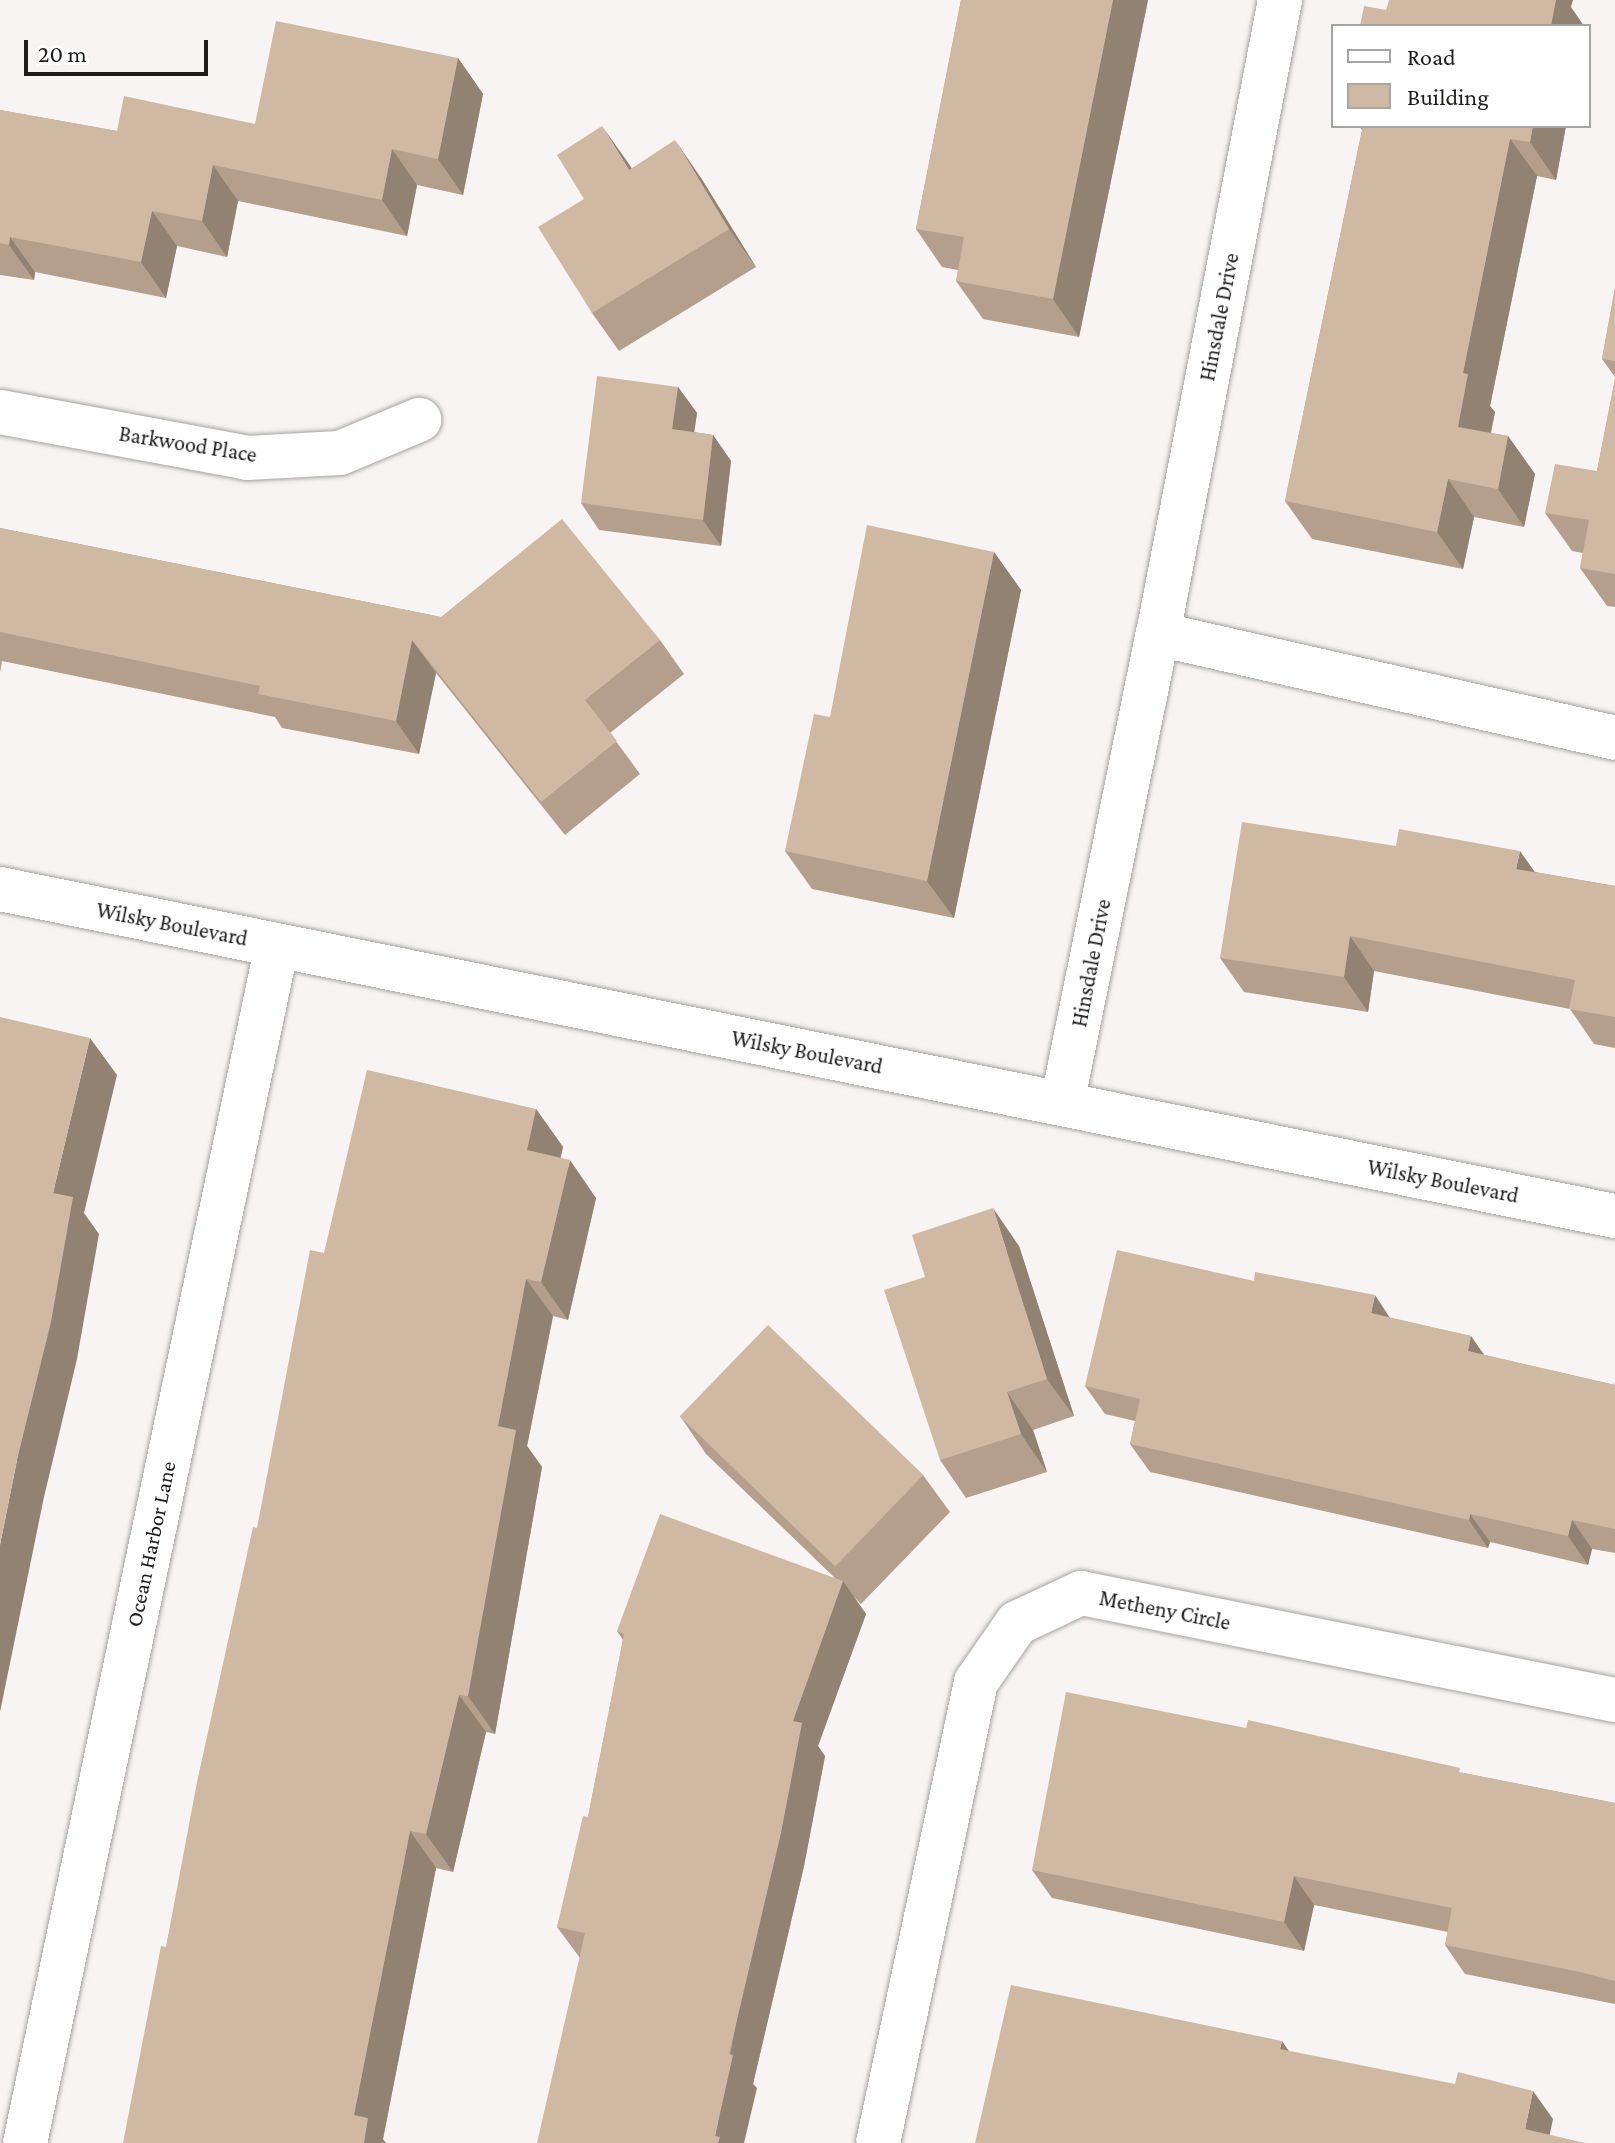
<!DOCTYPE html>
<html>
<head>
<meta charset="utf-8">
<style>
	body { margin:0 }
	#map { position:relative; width:1615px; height:2143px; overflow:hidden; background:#f8f4f3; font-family:"Crimson Pro",serif }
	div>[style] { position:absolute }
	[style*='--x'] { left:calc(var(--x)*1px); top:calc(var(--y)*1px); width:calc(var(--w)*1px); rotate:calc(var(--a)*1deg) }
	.roads { filter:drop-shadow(0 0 2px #a6a2a1) drop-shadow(0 0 2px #a6a2a1) }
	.minor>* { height:44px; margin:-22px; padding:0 22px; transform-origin:22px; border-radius:22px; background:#fff }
	.wall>* { inset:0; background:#b39f8c }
	.shaded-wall>* { inset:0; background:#928272 }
	.building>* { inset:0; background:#d0b9a3; transform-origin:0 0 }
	span { translate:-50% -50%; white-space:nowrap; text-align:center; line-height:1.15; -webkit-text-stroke:6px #fff; paint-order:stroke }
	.street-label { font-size:22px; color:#1e1d1c }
	.legend { position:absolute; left:1331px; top:24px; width:260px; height:104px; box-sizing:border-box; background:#fff; border:2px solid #a5a5a4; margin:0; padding:10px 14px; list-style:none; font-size:24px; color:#1e1d1c }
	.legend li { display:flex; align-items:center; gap:16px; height:40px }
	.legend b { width:40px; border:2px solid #a5a5a4 }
	.scale { position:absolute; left:24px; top:40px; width:184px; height:36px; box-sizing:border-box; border:4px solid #1e1d1c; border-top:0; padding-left:10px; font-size:24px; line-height:28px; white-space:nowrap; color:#1e1d1c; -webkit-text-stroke:6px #fff; paint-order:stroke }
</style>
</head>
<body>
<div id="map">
	<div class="roads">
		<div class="minor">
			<div style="--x:1280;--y:0;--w:646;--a:100.89"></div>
			<div style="--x:1158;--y:634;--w:469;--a:12.8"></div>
			<div style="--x:0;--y:412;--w:251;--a:10.5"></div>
			<div style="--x:247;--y:458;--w:93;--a:-3.1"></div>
			<div style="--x:340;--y:453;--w:86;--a:-22.7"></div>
			<div style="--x:0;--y:889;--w:1648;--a:11.45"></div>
			<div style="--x:1062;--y:1104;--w:480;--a:-78.5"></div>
			<div style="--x:25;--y:2143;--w:1224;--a:-78.12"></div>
			<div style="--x:878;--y:2143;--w:471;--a:-78"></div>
			<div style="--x:976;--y:1682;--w:72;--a:-55.2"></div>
			<div style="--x:1017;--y:1623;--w:71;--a:-25.1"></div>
			<div style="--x:1081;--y:1593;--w:545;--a:11.33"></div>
		</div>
	</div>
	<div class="wall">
		<div style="clip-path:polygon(961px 0,1148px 0,1079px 337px,983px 319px,956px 281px,958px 270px,942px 267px,916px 229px)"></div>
		<div style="clip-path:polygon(458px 58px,483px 94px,463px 195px,417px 185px,407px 236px,238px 201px,227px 257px,177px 246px,166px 298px,35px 272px,34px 280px,0 275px,0 110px,117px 131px,255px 124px)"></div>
		<div style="clip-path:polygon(1359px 126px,1566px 126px,1556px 180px,1537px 176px,1490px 406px,1495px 412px,1491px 433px,1508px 436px,1535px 474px,1524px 527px,1474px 517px,1463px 569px,1312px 539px,1285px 501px,1362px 130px)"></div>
		<div style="clip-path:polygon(631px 168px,701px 178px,756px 267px,619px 351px,592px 313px,584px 199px)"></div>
		<div style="clip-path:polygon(1615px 288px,1615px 377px,1602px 359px)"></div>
		<div style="clip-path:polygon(1615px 379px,1615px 607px,1607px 606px,1580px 568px,1583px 553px,1572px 551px,1545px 513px,1597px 471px)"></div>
		<div style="clip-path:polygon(678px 387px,697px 413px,694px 432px,713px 435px,731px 461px,721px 546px,599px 530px,581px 503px)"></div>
		<div style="clip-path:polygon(0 528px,441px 617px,660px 640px,684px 674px,610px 733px,640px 774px,565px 835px,436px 673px,419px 754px,282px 728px,275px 717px,2px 661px,0 673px)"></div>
		<div style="clip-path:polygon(994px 552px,1021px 590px,954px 918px,812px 889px,785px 851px,830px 717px)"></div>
		<div style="clip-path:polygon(1535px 872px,1615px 886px,1615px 1048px,1594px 1044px,1570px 1009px,1374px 971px,1368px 1012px,1244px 992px,1220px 958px)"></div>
		<div style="clip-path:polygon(536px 1109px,563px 1147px,560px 1158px,596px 1198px,568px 1320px,553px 1316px,527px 1446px,542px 1467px,495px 1734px,486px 1732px,453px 1872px,436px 1868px,383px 2139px,166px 1947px,257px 1528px)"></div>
		<div style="clip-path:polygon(1019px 1246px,1074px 1416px,1033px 1430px,1047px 1472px,966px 1498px,940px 1460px,925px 1277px)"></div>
		<div style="clip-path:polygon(1390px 1318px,1471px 1336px,1484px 1355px,1615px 1385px,1615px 1553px,1592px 1549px,1588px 1565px,1490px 1542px,1488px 1548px,1150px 1472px,1130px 1444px,1135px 1421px,1105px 1414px,1085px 1386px)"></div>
		<div style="clip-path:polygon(680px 1416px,923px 1475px,950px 1512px,861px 1604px,854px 1597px,866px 1614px,818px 1746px,825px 1756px,804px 1866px,753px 2084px,757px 2088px,580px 1958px,557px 1927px,588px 1817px,623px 1640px,617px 1631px,835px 1578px,706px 1454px)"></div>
		<div style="clip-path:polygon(1463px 1773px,1615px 1803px,1615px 2004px,1465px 1974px,1445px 1945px,1448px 1932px,1314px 1905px,1304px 1951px,1052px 1898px,1032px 1870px)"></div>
	</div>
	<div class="shaded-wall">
		<div style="clip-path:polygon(1113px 0,1148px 0,1079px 337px,1053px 299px)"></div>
		<div style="clip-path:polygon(1552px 0,1573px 0,1571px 7px,1584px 26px,1551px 26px)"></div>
		<div style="clip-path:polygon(458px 58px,483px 94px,463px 195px,438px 159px)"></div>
		<div style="clip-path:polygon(602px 126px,629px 164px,656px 207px,629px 170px)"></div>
		<div style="clip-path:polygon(1533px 126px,1566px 126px,1556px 180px,1530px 142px)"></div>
		<div style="clip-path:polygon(1510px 139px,1537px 176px,1490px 406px,1495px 412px,1484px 465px,1458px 427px,1463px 373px)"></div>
		<div style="clip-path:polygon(675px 140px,701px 178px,756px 267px,729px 229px)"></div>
		<div style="clip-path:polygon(392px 149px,417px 185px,407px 236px,382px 200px)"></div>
		<div style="clip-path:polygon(213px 165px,238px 201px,227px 257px,202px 221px)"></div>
		<div style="clip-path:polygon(152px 211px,177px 246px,166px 298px,141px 262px)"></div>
		<div style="clip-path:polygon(10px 237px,35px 272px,34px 280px,9px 245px)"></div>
		<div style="clip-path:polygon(678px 387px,697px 413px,691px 455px,672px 429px)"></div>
		<div style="clip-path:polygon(713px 435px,731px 461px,721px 546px,703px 520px)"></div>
		<div style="clip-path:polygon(1508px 436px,1535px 474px,1524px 527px,1498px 489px)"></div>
		<div style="clip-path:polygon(1448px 479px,1474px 517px,1463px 569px,1437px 532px)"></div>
		<div style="clip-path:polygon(994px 552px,1021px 590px,954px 918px,927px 881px)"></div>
		<div style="clip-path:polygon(412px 640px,436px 673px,419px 754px,396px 721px)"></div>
		<div style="clip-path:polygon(1520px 851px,1544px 885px,1516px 869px)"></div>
		<div style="clip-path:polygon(1350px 936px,1374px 971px,1368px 1012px,1344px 977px)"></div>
		<div style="clip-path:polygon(90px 1038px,117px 1075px,84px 1213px,99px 1234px,77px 1359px,44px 1497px,0 1712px,0 1545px,17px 1460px,53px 1193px)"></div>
		<div style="clip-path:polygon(536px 1109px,563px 1147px,554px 1188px,527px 1150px)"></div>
		<div style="clip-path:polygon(570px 1160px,596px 1198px,568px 1320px,541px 1282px)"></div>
		<div style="clip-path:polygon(993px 1208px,1019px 1246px,1074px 1416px,1047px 1379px)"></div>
		<div style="clip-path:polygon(526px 1279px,553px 1316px,527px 1446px,542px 1467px,495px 1734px,468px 1696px,498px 1426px)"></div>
		<div style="clip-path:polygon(1375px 1295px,1394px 1324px,1371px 1313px)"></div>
		<div style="clip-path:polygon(1471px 1336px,1491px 1365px,1468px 1351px)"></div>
		<div style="clip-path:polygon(1007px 1392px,1033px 1430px,1047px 1472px,1021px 1434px)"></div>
		<div style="clip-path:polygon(1470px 1514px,1490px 1542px,1488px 1548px,1469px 1520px)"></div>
		<div style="clip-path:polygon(1572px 1520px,1592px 1549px,1588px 1565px,1568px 1536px)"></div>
		<div style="clip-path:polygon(843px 1581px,866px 1614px,818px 1746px,825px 1756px,804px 1866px,753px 2084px,757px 2088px,744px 2143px,718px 2143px,715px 2136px,793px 1721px)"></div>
		<div style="clip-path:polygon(459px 1695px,486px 1732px,453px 1872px,426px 1834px)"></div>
		<div style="clip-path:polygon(410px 1831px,436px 1868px,383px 2139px,386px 2143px,364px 2143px,354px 2115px)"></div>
		<div style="clip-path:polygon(1294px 1876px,1314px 1905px,1304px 1951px,1284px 1922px)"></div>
		<div style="clip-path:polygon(1282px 2041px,1302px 2070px,1280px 2049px)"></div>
		<div style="clip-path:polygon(1533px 2091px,1553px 2119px,1548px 2143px,1525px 2129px)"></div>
	</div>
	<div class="building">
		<div style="clip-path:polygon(961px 0,1113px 0,1053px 299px,956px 281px,964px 237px,916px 229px)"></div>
		<div style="clip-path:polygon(1389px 0,1556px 0,1551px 26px,1360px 26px,1364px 6px,1386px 10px)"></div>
		<div style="clip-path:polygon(276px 21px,458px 58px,438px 159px,392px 149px,382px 200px,213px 165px,202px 221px,152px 211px,141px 262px,10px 237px,9px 245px,0 243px,0 110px,117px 131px,124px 96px,255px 124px)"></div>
		<div style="clip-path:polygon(602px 126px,629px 170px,675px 140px,729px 229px,592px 313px,538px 227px,584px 199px,557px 155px)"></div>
		<div style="clip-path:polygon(1363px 126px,1533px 126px,1530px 142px,1510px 139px,1463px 373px,1468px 374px,1458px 427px,1508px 436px,1498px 489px,1448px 479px,1437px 532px,1285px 501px)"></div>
		<div style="clip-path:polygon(1615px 288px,1615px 361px,1602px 359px)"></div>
		<div style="clip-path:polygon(597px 376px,678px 387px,672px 429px,713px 435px,703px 520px,581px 503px)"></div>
		<div style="clip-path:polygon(1615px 379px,1615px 574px,1580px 568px,1589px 520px,1545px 513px,1555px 464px,1597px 471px)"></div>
		<div style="clip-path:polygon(562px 519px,660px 640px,585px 700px,617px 741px,541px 802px,412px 640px,396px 721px,258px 694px,260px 686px,0 632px,0 528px,441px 617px)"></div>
		<div style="clip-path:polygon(867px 525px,994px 552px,927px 881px,785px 851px,814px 714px,830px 717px)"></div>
		<div style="clip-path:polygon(1242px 822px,1396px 846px,1399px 829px,1520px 851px,1516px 869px,1615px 886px,1615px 1017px,1569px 1009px,1575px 980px,1350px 936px,1344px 977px,1220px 958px)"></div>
		<div style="clip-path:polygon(0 1017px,90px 1038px,53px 1193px,73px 1197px,51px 1322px,17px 1460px,0 1545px)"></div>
		<div style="clip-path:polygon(367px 1070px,536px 1109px,527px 1150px,570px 1160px,541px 1282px,526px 1279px,498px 1426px,516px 1430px,468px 1696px,459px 1695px,426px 1834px,410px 1831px,354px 2115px,368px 2118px,364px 2143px,123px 2143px,161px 1946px,166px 1947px,197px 1782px,253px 1527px,257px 1528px,310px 1250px,324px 1253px)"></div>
		<div style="clip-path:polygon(993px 1208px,1047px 1379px,1007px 1392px,1021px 1434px,940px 1460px,884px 1290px,925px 1277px,912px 1235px)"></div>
		<div style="clip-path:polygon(1117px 1250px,1254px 1281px,1255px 1272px,1375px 1295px,1371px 1313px,1471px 1336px,1468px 1351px,1615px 1385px,1615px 1529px,1572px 1520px,1568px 1536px,1470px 1514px,1469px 1520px,1130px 1444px,1140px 1399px,1085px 1386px)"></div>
		<div style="left:768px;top:1325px;width:216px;height:127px;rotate:44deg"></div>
		<div style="clip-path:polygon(660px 1514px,843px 1581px,793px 1721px,802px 1723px,781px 1833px,729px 2054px,733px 2055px,715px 2136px,720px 2137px,718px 2143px,537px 2143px,585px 1933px,557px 1927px,583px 1816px,588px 1817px,624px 1634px,617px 1631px)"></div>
		<div style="clip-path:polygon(1066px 1692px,1246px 1728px,1248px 1720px,1460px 1768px,1459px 1772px,1615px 1803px,1615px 1981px,1580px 1972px,1445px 1945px,1452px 1908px,1294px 1876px,1284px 1922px,1032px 1870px)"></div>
		<div style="clip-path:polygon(1011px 1985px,1282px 2041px,1280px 2049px,1455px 2084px,1458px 2072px,1533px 2091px,1525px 2129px,1585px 2143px,975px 2143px)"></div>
	</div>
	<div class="street-label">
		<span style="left:1219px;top:317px;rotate:-79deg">Hinsdale Drive</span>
		<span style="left:188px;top:444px;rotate:9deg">Barkwood Place</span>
		<span style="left:172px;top:924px;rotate:11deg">Wilsky Boulevard</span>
		<span style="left:1091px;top:963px;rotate:-79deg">Hinsdale Drive</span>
		<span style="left:807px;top:1052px;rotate:11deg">Wilsky Boulevard</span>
		<span style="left:1443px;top:1181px;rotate:11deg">Wilsky Boulevard</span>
		<span style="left:151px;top:1544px;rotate:-78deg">Ocean Harbor Lane</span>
		<span style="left:1165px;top:1610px;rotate:11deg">Metheny Circle</span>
	</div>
	<ul class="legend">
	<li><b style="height:10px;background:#fff"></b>Road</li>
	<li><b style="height:22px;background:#d0b9a3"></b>Building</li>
	</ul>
	<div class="scale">20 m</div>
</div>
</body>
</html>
